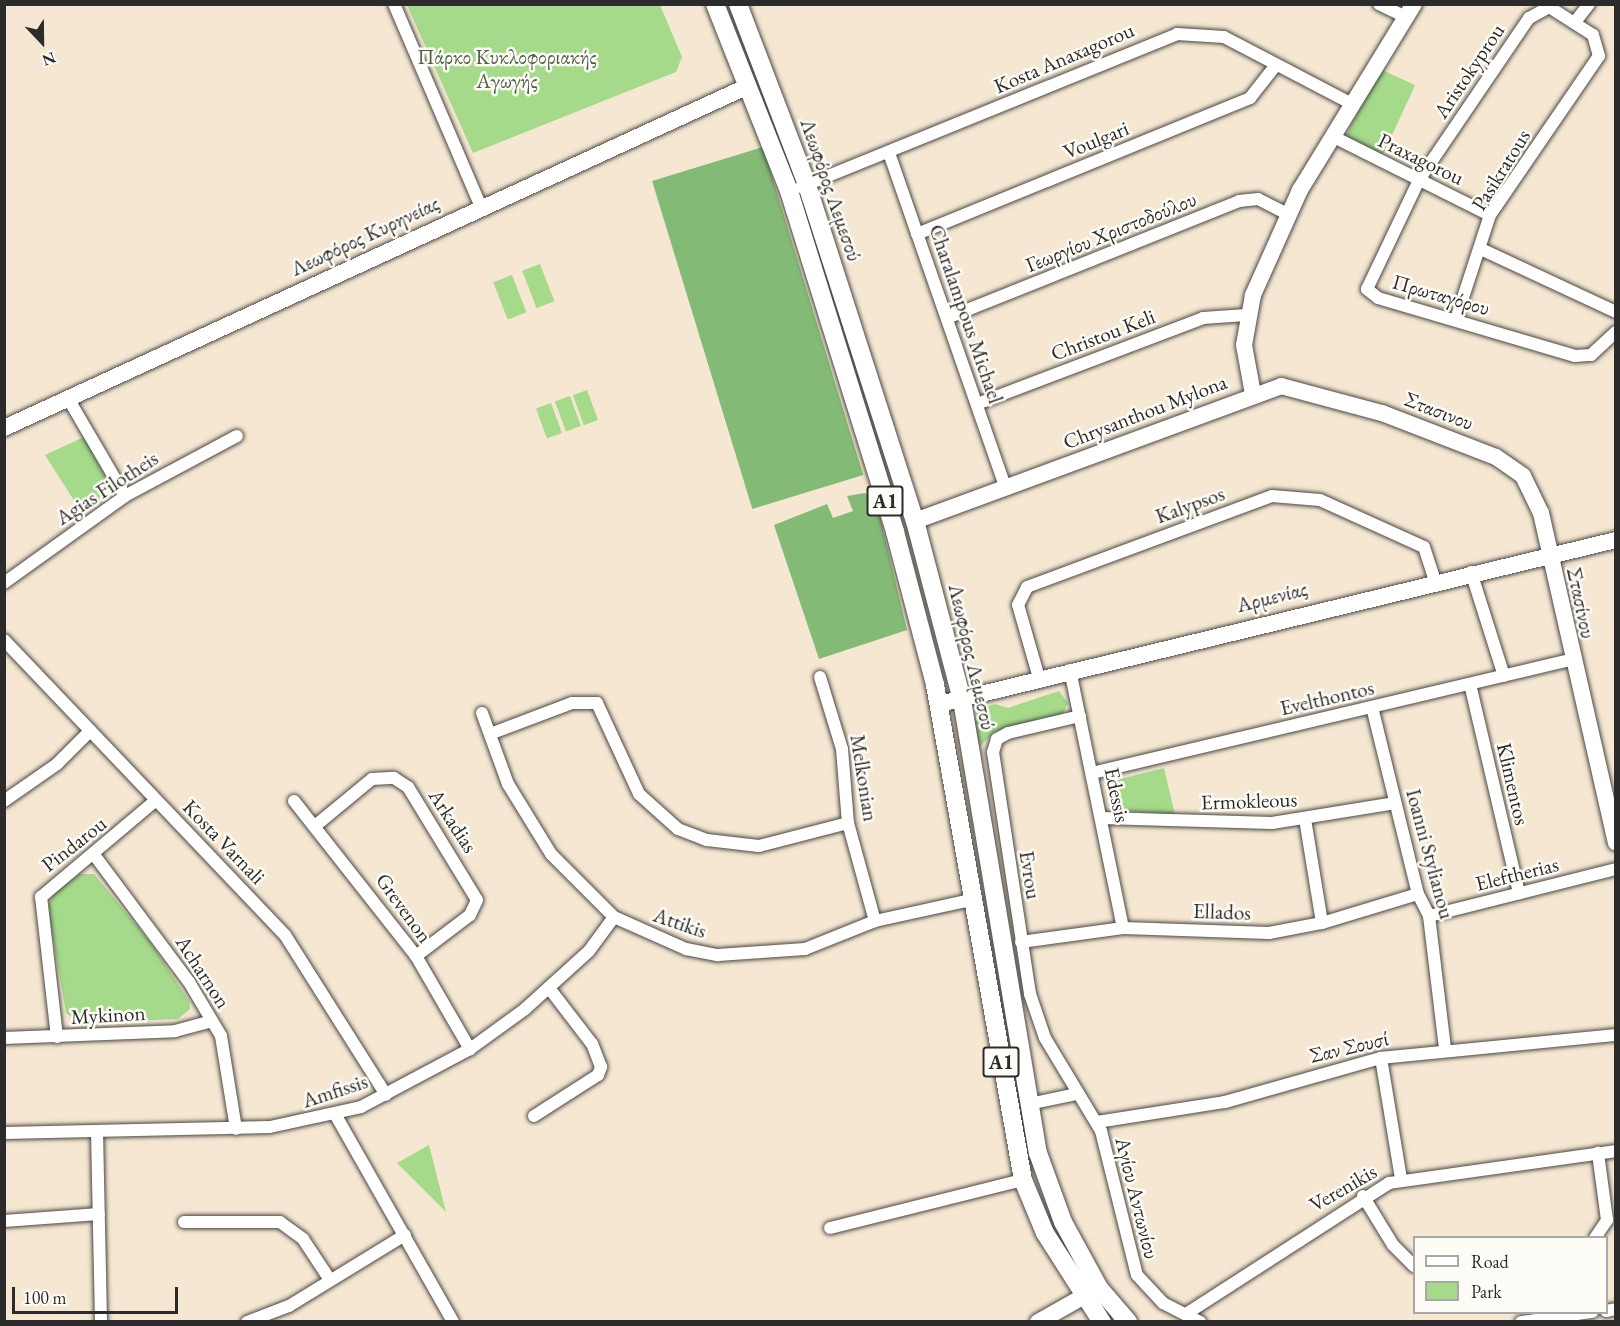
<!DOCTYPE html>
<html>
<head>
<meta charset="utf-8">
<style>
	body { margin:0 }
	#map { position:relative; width:1620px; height:1326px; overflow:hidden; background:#f6e7d2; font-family:"EB Garamond",serif }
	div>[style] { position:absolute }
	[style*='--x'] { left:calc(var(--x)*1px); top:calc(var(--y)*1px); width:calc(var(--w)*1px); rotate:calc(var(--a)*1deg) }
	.green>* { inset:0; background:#a4da8a; transform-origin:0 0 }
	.forest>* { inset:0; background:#83ba76; transform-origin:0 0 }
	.roads { filter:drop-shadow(0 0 2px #494744) drop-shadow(0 0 2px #494744) }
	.street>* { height:12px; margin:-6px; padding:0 6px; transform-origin:6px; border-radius:6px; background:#fff }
	.secondary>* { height:16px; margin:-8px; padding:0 8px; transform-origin:8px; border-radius:8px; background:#fff }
	.primary>* { height:18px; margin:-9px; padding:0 9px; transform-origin:9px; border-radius:9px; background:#fff }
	span { translate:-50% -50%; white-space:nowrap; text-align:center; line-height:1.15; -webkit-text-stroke:5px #fdfcf7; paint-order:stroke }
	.shield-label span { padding:2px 4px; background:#fdfcf7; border:2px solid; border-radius:4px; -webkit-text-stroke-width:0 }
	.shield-label { font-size:20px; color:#2b2b2b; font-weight:700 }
	.park-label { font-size:21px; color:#4f6048 }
	.street-label { font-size:21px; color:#2b2b2b }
	.frame { position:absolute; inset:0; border:6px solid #2b2b2b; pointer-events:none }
	.legend { position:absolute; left:1413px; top:1236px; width:195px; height:78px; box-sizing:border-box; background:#fdfcf7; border:2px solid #a9a8a5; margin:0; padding:8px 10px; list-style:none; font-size:18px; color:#2b2b2b }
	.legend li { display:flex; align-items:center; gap:12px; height:30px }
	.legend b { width:30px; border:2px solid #a9a8a5 }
	.north { position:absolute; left:12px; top:12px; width:60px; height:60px; -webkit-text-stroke:4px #fdfcf7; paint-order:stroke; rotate:158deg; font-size:16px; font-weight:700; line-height:24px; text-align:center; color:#2b2b2b }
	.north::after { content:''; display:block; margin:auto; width:21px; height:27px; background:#2b2b2b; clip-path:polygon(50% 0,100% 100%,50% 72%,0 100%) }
	.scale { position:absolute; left:12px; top:1287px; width:166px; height:27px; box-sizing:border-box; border:3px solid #2b2b2b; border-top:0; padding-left:8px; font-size:18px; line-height:21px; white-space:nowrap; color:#2b2b2b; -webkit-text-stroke:4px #fdfcf7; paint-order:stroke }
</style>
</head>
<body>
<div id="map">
	<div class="green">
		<div style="clip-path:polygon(407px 5px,660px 5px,682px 57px,676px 72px,473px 153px)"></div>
		<div style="left:1378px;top:68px;width:41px;height:78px;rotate:25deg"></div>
		<div style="left:540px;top:264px;width:40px;height:19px;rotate:69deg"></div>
		<div style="left:512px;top:275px;width:40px;height:20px;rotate:69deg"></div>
		<div style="left:587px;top:390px;width:32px;height:15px;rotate:70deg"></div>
		<div style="left:570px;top:396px;width:32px;height:16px;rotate:70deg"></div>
		<div style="left:551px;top:403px;width:32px;height:16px;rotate:70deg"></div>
		<div style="clip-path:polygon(84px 437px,107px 479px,98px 503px,82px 513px,45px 455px)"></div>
		<div style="clip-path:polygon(1059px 691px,1068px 703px,1063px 714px,996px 731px,980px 746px,973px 721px,979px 709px,995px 704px,1008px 708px)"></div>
		<div style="clip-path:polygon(1164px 768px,1175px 815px,1123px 810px,1111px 801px,1108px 792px,1116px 780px)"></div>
		<div style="clip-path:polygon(80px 874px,94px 874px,150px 942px,189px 1001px,190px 1009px,178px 1019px,79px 1023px,66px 1013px,48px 908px,53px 894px)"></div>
		<div style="clip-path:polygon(429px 1145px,446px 1212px,397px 1163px)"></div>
	</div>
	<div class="forest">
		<div style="left:763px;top:147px;width:343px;height:116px;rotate:73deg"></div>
		<div style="clip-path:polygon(865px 493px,876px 500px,907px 630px,819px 659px,774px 525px,827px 504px,833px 518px,853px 511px,847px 496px)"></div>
	</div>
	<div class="roads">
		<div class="street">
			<div style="--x:394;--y:4;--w:221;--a:66.8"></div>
			<div style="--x:1379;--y:4;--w:30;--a:26"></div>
			<div style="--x:1575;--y:22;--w:23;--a:-52"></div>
			<div style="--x:1334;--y:137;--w:174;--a:26.6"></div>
			<div style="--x:889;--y:153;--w:356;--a:70.8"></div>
			<div style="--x:801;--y:187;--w:406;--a:-22.1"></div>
			<div style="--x:1177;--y:34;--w:47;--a:3.7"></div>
			<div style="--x:1224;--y:37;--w:144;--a:27.6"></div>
			<div style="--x:917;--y:234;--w:360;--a:-22.2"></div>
			<div style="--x:1250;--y:98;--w:42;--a:-51.8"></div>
			<div style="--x:1483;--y:250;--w:147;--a:25"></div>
			<div style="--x:947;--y:318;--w:315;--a:-21.8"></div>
			<div style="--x:1239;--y:201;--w:19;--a:-6"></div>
			<div style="--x:1258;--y:199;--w:34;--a:27"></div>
			<div style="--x:1456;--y:319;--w:109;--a:-71.9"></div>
			<div style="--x:1490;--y:215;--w:193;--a:-55.6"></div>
			<div style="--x:1599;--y:56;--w:22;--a:-106"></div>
			<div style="--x:1593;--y:35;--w:52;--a:-147.5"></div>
			<div style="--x:1549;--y:7;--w:23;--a:151"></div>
			<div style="--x:1529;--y:18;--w:196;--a:124.2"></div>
			<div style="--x:1419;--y:180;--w:121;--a:115.5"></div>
			<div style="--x:1367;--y:289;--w:14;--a:39"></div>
			<div style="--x:1378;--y:298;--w:205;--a:16.4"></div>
			<div style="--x:1575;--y:356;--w:16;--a:-4"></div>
			<div style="--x:1591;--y:355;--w:34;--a:-43"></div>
			<div style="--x:69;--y:400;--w:111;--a:59.7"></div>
			<div style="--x:977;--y:404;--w:242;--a:-20.8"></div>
			<div style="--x:1203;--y:318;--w:43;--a:-4"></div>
			<div style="--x:1471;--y:572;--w:109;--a:72.4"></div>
			<div style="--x:4;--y:583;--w:149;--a:-35.7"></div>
			<div style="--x:125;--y:496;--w:127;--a:-28.2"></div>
			<div style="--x:4;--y:640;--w:407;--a:46.4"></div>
			<div style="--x:285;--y:935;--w:189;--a:57.7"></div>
			<div style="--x:1070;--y:670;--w:263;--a:78.4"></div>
			<div style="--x:820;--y:677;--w:75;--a:73"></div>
			<div style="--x:842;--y:749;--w:74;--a:85.4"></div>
			<div style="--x:848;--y:823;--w:102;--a:74.6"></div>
			<div style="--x:1039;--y:678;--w:76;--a:-106"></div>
			<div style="--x:1018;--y:605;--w:20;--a:-63"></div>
			<div style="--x:1027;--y:587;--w:261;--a:-20.4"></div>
			<div style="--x:1272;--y:496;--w:48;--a:4.8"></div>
			<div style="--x:1320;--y:500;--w:114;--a:24.3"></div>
			<div style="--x:1424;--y:547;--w:35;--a:72"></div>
			<div style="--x:1470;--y:684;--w:215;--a:76.8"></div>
			<div style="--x:1372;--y:707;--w:193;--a:76.2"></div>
			<div style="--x:1418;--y:894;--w:25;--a:63"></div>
			<div style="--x:1429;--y:916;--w:134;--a:83.1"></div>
			<div style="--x:482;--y:713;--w:76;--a:69.9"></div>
			<div style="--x:508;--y:784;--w:82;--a:58.4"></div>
			<div style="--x:551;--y:854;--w:89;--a:45"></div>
			<div style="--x:614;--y:917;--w:79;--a:24"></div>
			<div style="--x:686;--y:949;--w:33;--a:11"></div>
			<div style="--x:718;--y:955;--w:87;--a:-3.9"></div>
			<div style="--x:805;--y:949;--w:75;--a:-21.8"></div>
			<div style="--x:875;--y:921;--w:102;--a:-12.4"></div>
			<div style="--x:1080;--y:716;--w:74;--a:166.7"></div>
			<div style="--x:1008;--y:733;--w:13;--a:151"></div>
			<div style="--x:997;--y:739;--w:14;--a:107"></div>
			<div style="--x:993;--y:752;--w:245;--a:81.3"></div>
			<div style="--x:1030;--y:994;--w:46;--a:71.2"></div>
			<div style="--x:1045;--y:1038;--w:109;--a:58.9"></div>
			<div style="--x:1101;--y:1131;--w:148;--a:76"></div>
			<div style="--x:1137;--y:1275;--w:38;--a:47"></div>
			<div style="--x:1163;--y:1303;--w:42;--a:27.2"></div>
			<div style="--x:490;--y:734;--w:88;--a:-20.7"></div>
			<div style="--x:572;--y:703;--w:25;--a:0"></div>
			<div style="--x:597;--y:703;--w:100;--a:65.2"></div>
			<div style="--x:639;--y:794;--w:52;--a:41.9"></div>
			<div style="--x:678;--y:829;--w:31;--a:21"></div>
			<div style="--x:707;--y:840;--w:52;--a:6.6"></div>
			<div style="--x:759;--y:846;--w:92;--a:-14.5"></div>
			<div style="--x:1092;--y:773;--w:491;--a:-13.3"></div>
			<div style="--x:4;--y:801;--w:65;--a:-34.9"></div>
			<div style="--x:57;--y:764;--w:47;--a:-45"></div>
			<div style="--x:294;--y:801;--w:197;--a:51.8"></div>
			<div style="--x:416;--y:956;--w:108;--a:59.9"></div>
			<div style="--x:1102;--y:818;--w:170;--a:1.7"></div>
			<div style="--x:1272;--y:823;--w:125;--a:-9.2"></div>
			<div style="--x:1305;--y:819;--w:105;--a:80.7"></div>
			<div style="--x:315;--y:826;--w:74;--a:-39.5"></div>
			<div style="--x:372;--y:779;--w:22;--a:-3"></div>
			<div style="--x:394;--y:778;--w:17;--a:33"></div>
			<div style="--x:408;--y:787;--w:132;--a:58.6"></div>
			<div style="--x:477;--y:900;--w:17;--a:115"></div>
			<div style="--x:470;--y:915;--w:68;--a:142.8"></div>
			<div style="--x:95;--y:856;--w:157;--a:53.3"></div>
			<div style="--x:189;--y:982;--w:63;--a:59.3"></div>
			<div style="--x:221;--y:1036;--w:94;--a:80.8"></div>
			<div style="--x:1429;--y:916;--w:193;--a:-14.1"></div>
			<div style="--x:1021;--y:942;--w:103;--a:-7.8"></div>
			<div style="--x:1123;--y:928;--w:146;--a:2"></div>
			<div style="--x:1269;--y:933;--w:54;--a:-10.7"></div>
			<div style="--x:1322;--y:923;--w:100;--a:-16.8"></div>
			<div style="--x:57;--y:1037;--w:141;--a:-96.5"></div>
			<div style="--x:41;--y:897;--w:150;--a:-40.1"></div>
			<div style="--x:4;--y:1038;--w:171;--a:-2.3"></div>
			<div style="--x:175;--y:1031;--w:38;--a:-15"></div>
			<div style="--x:1381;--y:1058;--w:123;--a:80.6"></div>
			<div style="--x:1029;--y:1104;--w:49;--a:-11.8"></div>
			<div style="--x:335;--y:1114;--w:239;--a:60.4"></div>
			<div style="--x:534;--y:1116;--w:76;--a:-32.6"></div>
			<div style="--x:598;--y:1075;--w:9;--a:-69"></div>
			<div style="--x:601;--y:1067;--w:25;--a:-111"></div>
			<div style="--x:592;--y:1044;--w:71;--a:-127.5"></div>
			<div style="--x:1097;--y:1122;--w:130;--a:-8.9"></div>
			<div style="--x:1225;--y:1102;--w:162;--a:-15.8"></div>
			<div style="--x:1381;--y:1058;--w:236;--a:-5.6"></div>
			<div style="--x:97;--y:1131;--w:191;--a:88.8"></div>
			<div style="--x:4;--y:1133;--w:266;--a:-1.3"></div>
			<div style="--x:270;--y:1127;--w:93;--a:-12.4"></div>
			<div style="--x:361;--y:1107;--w:123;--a:-28"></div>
			<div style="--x:470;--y:1049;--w:68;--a:-36"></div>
			<div style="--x:525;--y:1009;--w:86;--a:-42.2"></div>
			<div style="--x:589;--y:951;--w:42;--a:-53.7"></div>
			<div style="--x:1363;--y:1196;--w:57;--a:58.5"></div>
			<div style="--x:1393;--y:1245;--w:30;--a:45"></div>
			<div style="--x:4;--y:1221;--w:95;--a:-4.2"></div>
			<div style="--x:184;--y:1222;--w:96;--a:0"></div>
			<div style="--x:280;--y:1222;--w:29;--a:36"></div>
			<div style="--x:303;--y:1239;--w:49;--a:56.6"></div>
			<div style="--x:830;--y:1228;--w:199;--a:-14"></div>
			<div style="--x:1595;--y:1238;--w:22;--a:-56"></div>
			<div style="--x:1607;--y:1220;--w:68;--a:-97.7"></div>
			<div style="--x:1606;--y:1311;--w:10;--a:-11"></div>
			<div style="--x:1186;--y:1314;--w:242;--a:-32.8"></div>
			<div style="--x:1389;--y:1183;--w:229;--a:-8"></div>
			<div style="--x:247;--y:1322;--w:45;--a:-20.9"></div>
			<div style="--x:289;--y:1306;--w:136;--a:-31.5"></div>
			<div style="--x:1521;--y:1322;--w:72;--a:-8"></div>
		</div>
		<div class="secondary">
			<div style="--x:1253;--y:394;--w:50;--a:-100.4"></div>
			<div style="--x:1244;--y:345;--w:51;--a:-79.8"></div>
			<div style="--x:1253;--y:295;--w:115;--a:-65.9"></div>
			<div style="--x:1300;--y:190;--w:218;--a:-58.5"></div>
			<div style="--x:4;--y:428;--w:817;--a:-24.68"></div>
			<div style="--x:915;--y:521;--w:390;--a:-20.2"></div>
			<div style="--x:1281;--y:386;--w:105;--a:15"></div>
			<div style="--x:1382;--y:413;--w:122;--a:21.1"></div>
			<div style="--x:1496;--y:457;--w:33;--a:35"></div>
			<div style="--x:1523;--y:476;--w:41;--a:64.1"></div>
			<div style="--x:1541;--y:513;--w:338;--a:77.2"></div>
			<div style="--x:940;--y:704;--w:696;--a:-13.64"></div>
			<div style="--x:1038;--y:1322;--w:65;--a:-29.3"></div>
		</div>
		<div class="primary">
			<div style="--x:715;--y:4;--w:201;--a:68.4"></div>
			<div style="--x:789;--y:191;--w:357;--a:72.7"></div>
			<div style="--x:895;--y:532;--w:158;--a:75.3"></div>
			<div style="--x:935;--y:685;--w:503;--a:79.92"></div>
			<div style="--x:1023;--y:1180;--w:57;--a:67.5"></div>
			<div style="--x:1045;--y:1233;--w:106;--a:57.4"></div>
			<div style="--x:738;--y:4;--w:194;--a:69.1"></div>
			<div style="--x:807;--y:185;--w:353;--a:72.2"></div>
			<div style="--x:915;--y:521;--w:185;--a:75.3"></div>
			<div style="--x:962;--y:700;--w:459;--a:80.5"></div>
			<div style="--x:1038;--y:1153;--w:73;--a:70.1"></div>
			<div style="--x:1063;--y:1222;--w:75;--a:61.4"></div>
			<div style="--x:1099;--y:1288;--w:45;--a:49.5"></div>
		</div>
	</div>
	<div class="shield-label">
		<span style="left:885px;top:501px">A1</span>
		<span style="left:1001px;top:1062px">A1</span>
	</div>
	<div class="park-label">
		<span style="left:507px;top:69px">Πάρκο Κυκλοφοριακής<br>Αγωγής</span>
	</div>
	<div class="street-label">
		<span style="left:1064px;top:58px;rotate:-23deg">Kosta Anaxagorou</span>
		<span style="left:1469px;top:71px;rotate:-56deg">Aristokyprou</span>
		<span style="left:1096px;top:140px;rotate:-22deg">Voulgari</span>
		<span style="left:1421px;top:159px;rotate:26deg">Praxagorou</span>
		<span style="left:1501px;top:170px;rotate:-58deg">Pasikratous</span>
		<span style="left:831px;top:190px;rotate:71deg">Λεωφόρος Λεμεσού</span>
		<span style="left:1111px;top:232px;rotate:-22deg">Γεωργίου Χριστοδούλου</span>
		<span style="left:365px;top:236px;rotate:-25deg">Λεωφόρος Κυρηνείας</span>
		<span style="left:1441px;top:295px;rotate:16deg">Πρωταγόρου</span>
		<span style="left:966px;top:314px;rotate:71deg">Charalampous Michael</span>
		<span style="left:1103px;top:335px;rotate:-21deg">Christou Keli</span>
		<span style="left:1439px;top:411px;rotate:21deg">Στασινου</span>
		<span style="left:1145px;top:412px;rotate:-21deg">Chrysanthou Mylona</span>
		<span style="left:107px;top:488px;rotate:-33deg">Agias Filotheis</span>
		<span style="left:1190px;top:505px;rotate:-20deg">Kalypsos</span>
		<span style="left:1272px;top:597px;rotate:-14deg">Αρμενίας</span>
		<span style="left:1581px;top:603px;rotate:78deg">Στασίνου</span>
		<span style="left:972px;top:657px;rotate:77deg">Λεωφόρος Λεμεσού</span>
		<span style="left:1327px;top:698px;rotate:-13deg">Evelthontos</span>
		<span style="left:864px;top:778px;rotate:81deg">Melkonian</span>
		<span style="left:1513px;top:784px;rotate:77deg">Klimentos</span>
		<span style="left:1117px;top:795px;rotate:78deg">Edessis</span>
		<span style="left:1249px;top:801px;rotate:-2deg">Ermokleous</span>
		<span style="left:453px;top:821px;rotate:57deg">Arkadias</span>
		<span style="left:224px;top:842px;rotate:46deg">Kosta Varnali</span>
		<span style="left:74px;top:844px;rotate:-38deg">Pindarou</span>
		<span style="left:1430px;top:854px;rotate:75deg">Ioanni Stylianou</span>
		<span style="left:1517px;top:874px;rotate:-14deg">Eleftherias</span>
		<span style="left:1030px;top:875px;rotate:81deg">Evrou</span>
		<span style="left:404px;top:908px;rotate:54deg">Grevenon</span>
		<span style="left:1222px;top:912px;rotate:2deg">Ellados</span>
		<span style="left:680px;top:923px;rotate:19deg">Attikis</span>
		<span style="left:203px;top:972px;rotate:57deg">Acharnon</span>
		<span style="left:108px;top:1015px;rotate:-3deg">Mykinon</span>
		<span style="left:1349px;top:1047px;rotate:-13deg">Σαν Σουσί</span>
		<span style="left:335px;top:1091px;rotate:-18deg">Amfissis</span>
		<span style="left:1343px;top:1188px;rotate:-30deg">Verenikis</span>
		<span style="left:1137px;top:1198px;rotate:76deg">Αγίου Αντωνίου</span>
	</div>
	<div class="frame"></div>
	<ul class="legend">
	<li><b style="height:8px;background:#fff"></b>Road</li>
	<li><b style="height:16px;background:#a4da8a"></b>Park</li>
	</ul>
	<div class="north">N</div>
	<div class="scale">100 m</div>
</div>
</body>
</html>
